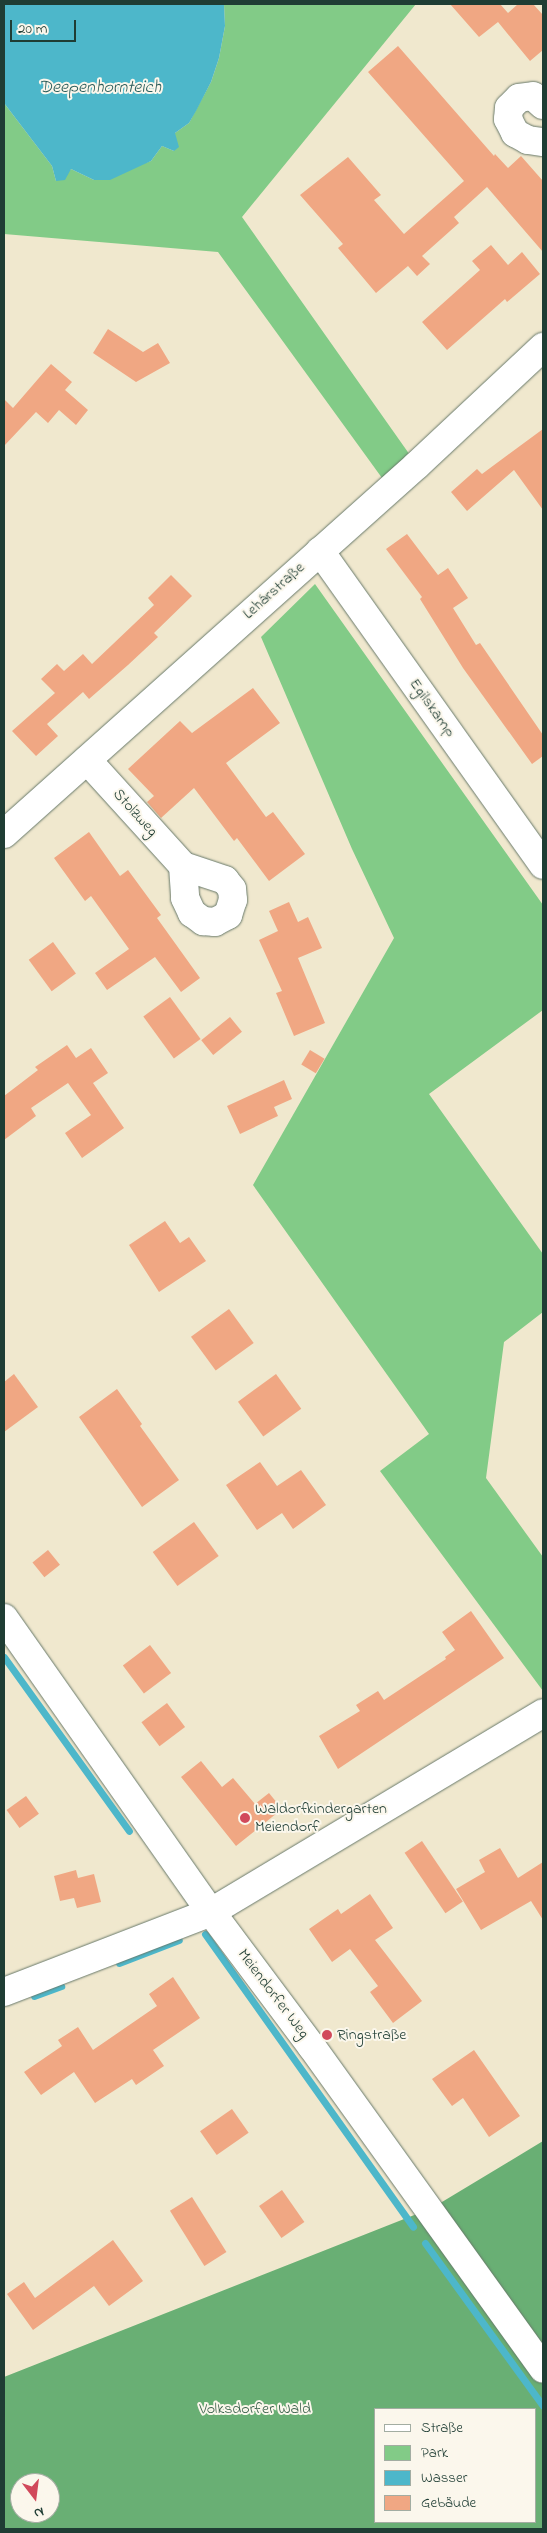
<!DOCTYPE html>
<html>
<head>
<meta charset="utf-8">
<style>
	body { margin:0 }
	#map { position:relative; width:547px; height:2533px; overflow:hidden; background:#f0e8ce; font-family:"Indie Flower",sans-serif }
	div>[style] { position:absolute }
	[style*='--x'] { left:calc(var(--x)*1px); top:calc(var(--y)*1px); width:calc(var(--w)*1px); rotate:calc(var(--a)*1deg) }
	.green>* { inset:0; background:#82cb87 }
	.forest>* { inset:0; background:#69af74 }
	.water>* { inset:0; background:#4db7ca }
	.stream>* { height:7px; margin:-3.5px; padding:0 3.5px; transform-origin:3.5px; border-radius:3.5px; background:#4db7ca }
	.building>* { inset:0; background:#f0a783; transform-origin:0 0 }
	.roads { filter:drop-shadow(0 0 1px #68796a) drop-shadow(0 0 1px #68796a) }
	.minor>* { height:28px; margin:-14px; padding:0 14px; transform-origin:14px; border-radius:14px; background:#fff }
	.dots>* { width:14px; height:14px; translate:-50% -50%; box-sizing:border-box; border:2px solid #fbf7ec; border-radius:50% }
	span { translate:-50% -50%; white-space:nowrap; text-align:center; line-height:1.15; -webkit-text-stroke:4px #fbf7ec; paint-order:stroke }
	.street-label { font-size:16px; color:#1f3d34 }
	.poi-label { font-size:16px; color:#1f3d34 }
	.left { translate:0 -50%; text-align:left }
	.park-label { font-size:16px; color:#386049 }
	.water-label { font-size:18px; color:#2a5c5a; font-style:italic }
	.frame { position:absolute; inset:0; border:5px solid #1f3d34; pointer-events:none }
	.legend { position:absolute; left:374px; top:2408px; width:162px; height:115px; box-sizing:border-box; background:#fbf7ec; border:1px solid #a3ada2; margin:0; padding:6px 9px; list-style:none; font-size:15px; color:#1f3d34 }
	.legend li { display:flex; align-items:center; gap:10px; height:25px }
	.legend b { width:25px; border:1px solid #a3ada2 }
	.north { position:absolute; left:10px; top:2473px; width:50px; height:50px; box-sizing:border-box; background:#fbf7ec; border:1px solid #a3ada2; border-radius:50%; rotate:165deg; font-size:14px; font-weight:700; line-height:20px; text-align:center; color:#1f3d34 }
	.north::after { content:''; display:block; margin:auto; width:18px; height:22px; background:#d1495b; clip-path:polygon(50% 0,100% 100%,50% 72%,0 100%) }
	.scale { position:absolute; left:10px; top:20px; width:66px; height:22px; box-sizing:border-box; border:2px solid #1f3d34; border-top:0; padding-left:6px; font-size:15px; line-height:18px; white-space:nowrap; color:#1f3d34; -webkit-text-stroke:4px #fbf7ec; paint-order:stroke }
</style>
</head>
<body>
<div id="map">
	<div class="green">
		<div style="clip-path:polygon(224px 4px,416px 4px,242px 217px,417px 465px,390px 489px,218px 252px,4px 234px,4px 103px,52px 166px,56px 181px,71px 169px,94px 180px,151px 161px,162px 146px,174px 151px,175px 133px,189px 123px,211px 82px,219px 58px,225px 26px)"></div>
		<div style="clip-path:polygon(315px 584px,543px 905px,543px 1010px,429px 1094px,543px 1254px,543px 1312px,504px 1342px,486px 1478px,543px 1557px,543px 1691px,380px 1471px,429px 1434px,253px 1185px,394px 938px,352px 849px,261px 637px)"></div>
	</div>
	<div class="forest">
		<div style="clip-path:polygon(evenodd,543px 2141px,543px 2529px,4px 2529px,4px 2377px,432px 2208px,543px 2141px,376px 2409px,536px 2409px,536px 2522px,376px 2522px,376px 2409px,543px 2141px,20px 2483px,50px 2483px,50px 2513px,20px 2513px,20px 2483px)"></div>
	</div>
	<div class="water">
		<div style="clip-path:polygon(4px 4px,224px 4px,225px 26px,219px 58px,211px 82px,196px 111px,189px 123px,175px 133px,179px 147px,174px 151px,162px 146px,151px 161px,110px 180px,94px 180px,71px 169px,65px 180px,56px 181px,52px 166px,4px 103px)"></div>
	</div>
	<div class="stream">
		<div style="--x:4;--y:1657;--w:214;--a:54.3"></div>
		<div style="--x:205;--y:1934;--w:359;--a:54.6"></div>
		<div style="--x:119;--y:1963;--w:64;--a:-21"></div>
		<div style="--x:34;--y:1996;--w:29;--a:-20"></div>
		<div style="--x:425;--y:2243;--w:201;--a:54.1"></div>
	</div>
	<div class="building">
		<div style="clip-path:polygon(450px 4px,500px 4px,508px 13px,518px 4px,533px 4px,543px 15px,543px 50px,530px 61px,498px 22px,479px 37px)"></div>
		<div style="clip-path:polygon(398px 46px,494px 156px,495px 154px,508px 168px,521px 156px,543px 181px,543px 252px,487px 187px,454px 217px,459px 223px,422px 256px,430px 264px,417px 276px,408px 266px,376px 293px,338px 248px,343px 244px,300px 195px,348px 157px,381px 195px,374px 200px,404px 234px,464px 181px,368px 72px)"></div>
		<div style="clip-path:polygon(491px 245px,508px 265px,522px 252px,540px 274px,507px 302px,505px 299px,447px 350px,422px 322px,480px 270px,472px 261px)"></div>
		<div style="clip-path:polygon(108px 329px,143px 352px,158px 343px,170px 363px,136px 382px,93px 353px)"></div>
		<div style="clip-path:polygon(51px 364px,72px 382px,65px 390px,88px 410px,76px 425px,59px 410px,48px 423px,36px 412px,4px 446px,4px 399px,13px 408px)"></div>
		<div style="clip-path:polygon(543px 429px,543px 510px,514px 470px,467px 511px,451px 492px,477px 469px,482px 474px)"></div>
		<div style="clip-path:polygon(407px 534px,438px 575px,448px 568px,468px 598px,453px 608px,476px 645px,480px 643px,543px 735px,543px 756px,532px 764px,463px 668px,420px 599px,422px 597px,386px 549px)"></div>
		<div style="clip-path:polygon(171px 575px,192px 596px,154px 633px,158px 637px,128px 665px,89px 699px,83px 692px,47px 724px,58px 736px,36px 756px,12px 731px,55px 693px,41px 679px,57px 664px,64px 671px,83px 654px,92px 664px,154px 605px,148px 598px)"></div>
		<div style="clip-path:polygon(253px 688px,280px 723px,226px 763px,266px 817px,273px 812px,305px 854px,269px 881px,237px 838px,234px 841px,194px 788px,161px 818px,147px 802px,154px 796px,128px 769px,180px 721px,192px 733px)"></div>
		<div style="clip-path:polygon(89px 832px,120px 876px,128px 870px,161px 915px,157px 918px,200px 978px,181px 992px,155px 957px,107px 990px,95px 973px,129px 949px,91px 896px,85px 901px,54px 858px)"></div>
		<div style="clip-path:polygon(289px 902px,298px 922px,308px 917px,322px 948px,298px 958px,325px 1023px,294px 1036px,276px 993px,282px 991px,259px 940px,278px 931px,269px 911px)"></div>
		<div style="left:53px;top:942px;width:39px;height:30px;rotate:54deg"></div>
		<div style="left:170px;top:997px;width:52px;height:33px;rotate:54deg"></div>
		<div style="left:230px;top:1017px;width:19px;height:37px;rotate:51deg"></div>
		<div style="clip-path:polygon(67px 1045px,76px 1058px,91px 1048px,108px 1073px,93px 1083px,124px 1128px,82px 1158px,65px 1133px,91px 1115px,68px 1083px,31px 1108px,36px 1116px,4px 1140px,4px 1096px,38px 1070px,35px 1067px)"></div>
		<div style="left:310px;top:1050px;width:17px;height:17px;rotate:31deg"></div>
		<div style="clip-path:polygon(284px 1080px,292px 1099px,274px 1107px,278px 1116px,240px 1134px,227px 1106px)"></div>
		<div style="clip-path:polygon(165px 1221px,180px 1243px,189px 1237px,206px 1261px,159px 1292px,129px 1245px)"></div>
		<div style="left:229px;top:1309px;width:42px;height:47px;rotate:54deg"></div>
		<div style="clip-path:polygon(14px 1374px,38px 1407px,4px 1432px,4px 1382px)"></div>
		<div style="left:276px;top:1374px;width:43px;height:47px;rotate:54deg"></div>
		<div style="clip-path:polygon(117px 1389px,142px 1424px,140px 1426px,179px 1480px,142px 1507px,79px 1417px)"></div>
		<div style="clip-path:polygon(260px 1462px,277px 1486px,301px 1470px,326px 1505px,293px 1529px,282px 1513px,257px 1530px,226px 1485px)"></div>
		<div style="left:194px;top:1522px;width:42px;height:51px;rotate:54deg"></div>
		<div style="left:48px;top:1550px;width:19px;height:20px;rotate:51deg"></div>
		<div style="clip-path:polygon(471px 1611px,504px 1658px,338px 1769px,319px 1736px,360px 1711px,356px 1705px,378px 1691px,384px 1700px,446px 1659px,445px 1657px,455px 1650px,442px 1632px)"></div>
		<div style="left:150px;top:1645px;width:35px;height:34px;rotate:53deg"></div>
		<div style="left:167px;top:1703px;width:30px;height:32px;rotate:53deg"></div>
		<div style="clip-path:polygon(201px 1761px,222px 1787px,233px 1778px,255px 1804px,269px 1793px,282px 1809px,236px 1846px,181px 1777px)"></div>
		<div style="left:26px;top:1796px;width:22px;height:24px;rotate:54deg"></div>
		<div style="left:422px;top:1841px;width:73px;height:21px;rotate:56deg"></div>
		<div style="clip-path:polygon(500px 1848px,518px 1878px,543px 1862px,543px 1920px,531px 1901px,481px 1930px,456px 1889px,485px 1872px,479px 1860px)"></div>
		<div style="clip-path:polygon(76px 1870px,78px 1878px,94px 1874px,101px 1902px,77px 1908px,74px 1898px,60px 1901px,54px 1876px)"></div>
		<div style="clip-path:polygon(370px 1894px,393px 1928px,375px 1940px,422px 2001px,393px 2023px,370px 1992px,378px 1986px,350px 1949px,332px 1962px,309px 1929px,338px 1909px,341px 1914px)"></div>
		<div style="clip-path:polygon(173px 1977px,200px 2018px,153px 2050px,164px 2066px,136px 2085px,132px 2079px,95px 2103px,74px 2072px,41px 2095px,24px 2072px,62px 2046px,58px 2040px,78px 2027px,93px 2050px,157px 2006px,149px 1994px)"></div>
		<div style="clip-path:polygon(474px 2050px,520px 2116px,489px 2137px,463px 2098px,452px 2106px,432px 2079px)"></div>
		<div style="left:232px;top:2109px;width:29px;height:39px;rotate:55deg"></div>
		<div style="left:282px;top:2190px;width:39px;height:28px;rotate:55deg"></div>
		<div style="left:192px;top:2197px;width:65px;height:26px;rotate:58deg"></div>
		<div style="clip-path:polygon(113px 2240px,143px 2281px,109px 2306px,94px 2286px,33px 2330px,7px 2294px,24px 2282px,35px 2298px)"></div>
	</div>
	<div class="roads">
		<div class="minor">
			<div style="--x:543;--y:105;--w:13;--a:-138"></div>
			<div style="--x:533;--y:96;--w:14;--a:172"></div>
			<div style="--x:519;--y:98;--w:14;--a:135"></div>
			<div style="--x:509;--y:108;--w:11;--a:95"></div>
			<div style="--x:508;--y:119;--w:16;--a:63"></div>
			<div style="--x:515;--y:133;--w:15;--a:28"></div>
			<div style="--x:528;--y:140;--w:15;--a:8"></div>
			<div style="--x:320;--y:551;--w:385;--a:54.6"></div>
			<div style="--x:87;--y:760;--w:143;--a:47.8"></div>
			<div style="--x:183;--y:866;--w:32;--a:86"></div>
			<div style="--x:185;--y:898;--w:17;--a:65"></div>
			<div style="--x:192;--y:913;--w:14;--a:36"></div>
			<div style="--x:203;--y:921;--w:12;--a:5"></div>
			<div style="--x:215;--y:922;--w:15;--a:-28"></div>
			<div style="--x:228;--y:915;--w:16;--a:-72"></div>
			<div style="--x:233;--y:900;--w:11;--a:-95"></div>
			<div style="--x:232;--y:889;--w:11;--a:-128"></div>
			<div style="--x:225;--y:880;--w:44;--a:-161.6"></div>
			<div style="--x:4;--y:834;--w:554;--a:-41.78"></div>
			<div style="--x:417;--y:465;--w:173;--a:-43.1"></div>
			<div style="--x:4;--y:1618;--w:360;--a:54.9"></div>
			<div style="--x:211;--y:1912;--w:169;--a:53.2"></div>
			<div style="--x:312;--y:2047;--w:396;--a:54.3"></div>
			<div style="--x:4;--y:1992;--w:222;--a:-21.1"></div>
			<div style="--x:211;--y:1912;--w:387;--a:-30.9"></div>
		</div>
	</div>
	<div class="dots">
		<div style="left:245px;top:1818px;background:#d1495b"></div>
		<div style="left:327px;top:2035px;background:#d1495b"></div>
	</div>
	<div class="street-label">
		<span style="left:274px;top:591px;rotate:-42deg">Lehárstraße</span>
		<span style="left:432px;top:708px;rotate:55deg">Egilskamp</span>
		<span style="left:135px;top:813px;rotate:48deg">Stolzweg</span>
		<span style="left:273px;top:1994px;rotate:53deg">Meiendorfer Weg</span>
	</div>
	<div class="poi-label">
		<span class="left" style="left:255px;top:1818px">Waldorfkindergarten<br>Meiendorf</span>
		<span class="left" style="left:337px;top:2035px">Ringstraße</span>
	</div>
	<div class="park-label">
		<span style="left:255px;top:2409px">Volksdorfer Wald</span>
	</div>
	<div class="water-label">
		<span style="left:100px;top:88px">Deepenhornteich</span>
	</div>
	<div class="frame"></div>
	<ul class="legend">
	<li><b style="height:6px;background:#fff"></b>Straße</li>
	<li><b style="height:14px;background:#82cb87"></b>Park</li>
	<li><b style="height:14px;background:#4db7ca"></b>Wasser</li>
	<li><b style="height:14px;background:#f0a783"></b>Gebäude</li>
	</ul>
	<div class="north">N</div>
	<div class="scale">20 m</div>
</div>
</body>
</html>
